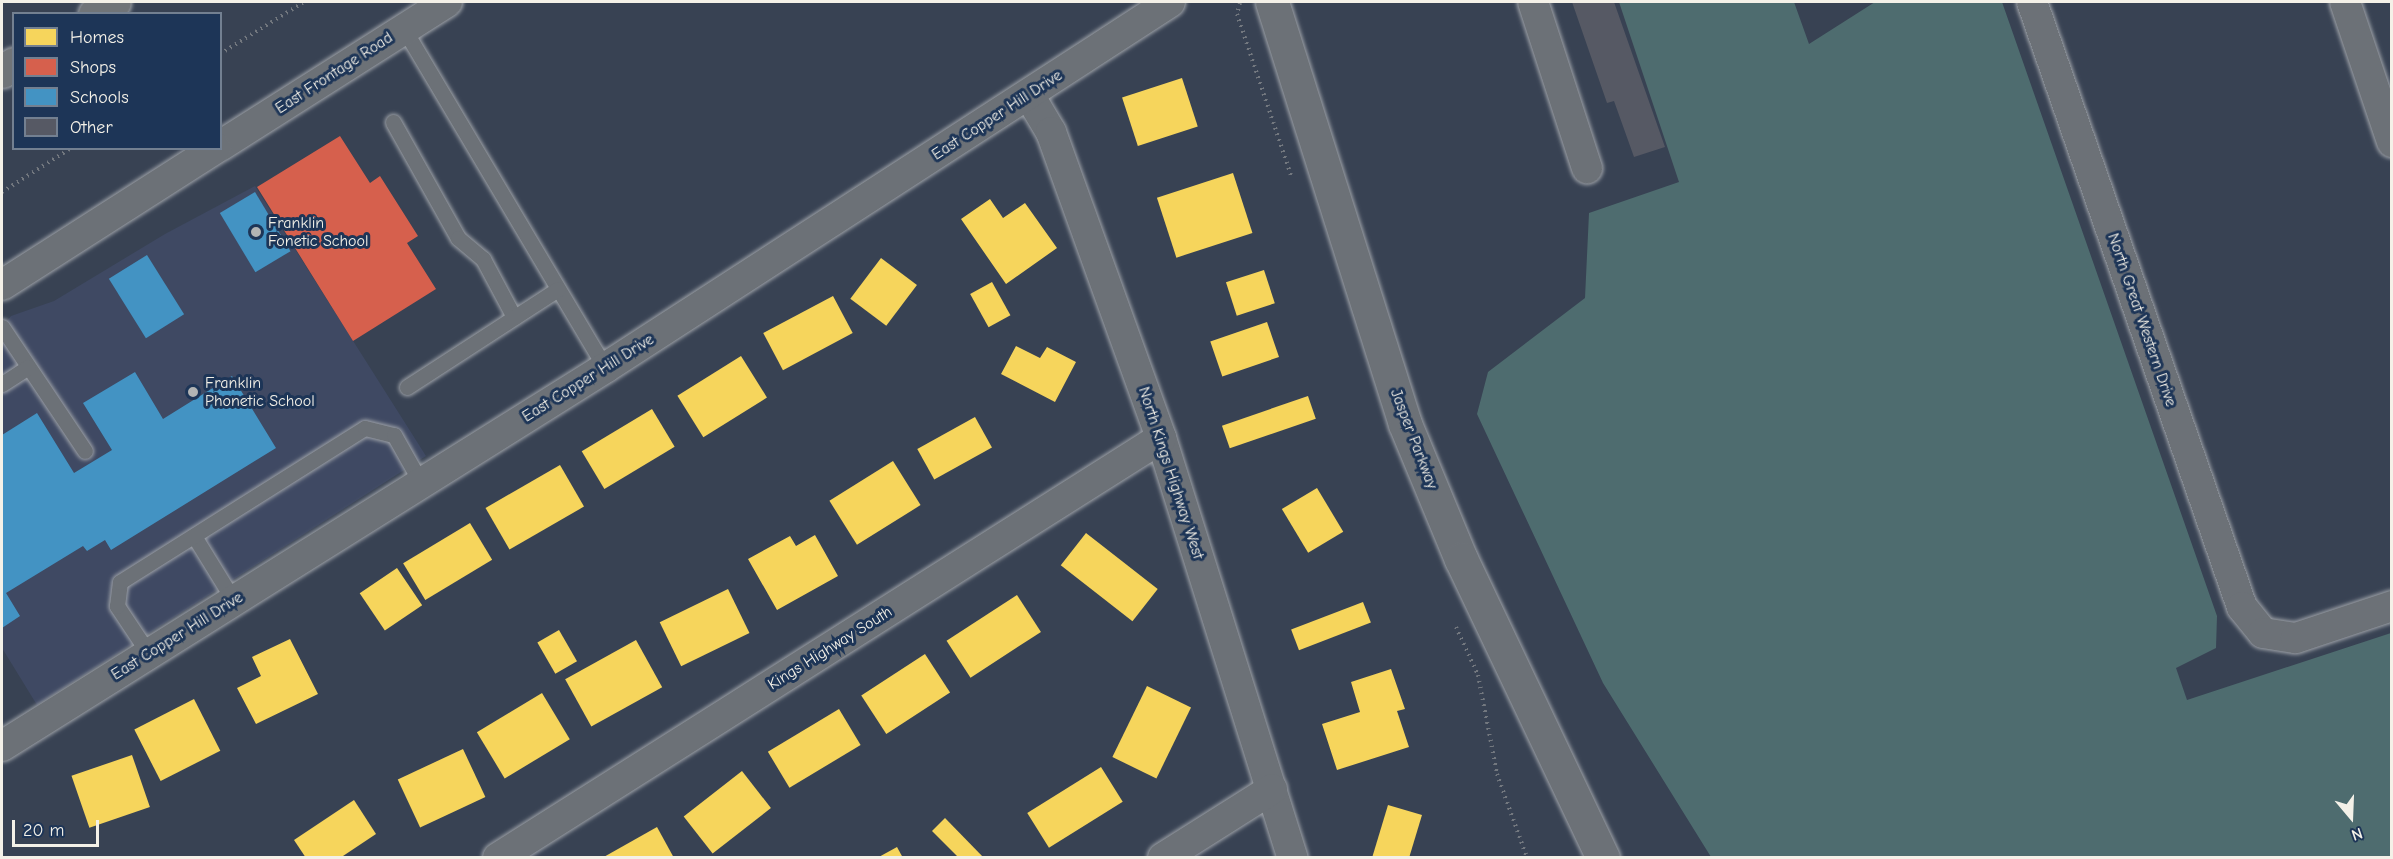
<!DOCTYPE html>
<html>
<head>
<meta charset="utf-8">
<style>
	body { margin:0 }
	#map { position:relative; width:2393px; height:859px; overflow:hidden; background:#384253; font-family:"Comic Neue",sans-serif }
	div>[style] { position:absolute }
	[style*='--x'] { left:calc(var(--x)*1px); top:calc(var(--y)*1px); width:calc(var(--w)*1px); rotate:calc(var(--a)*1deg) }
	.built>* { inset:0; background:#3f4963 }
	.green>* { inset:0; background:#4e6c6f }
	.homes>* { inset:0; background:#f6d55c; transform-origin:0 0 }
	.shops>* { inset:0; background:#d6604d }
	.schools>* { inset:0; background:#4393c3; transform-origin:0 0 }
	.building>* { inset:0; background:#565964 }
	.path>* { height:4px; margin-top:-2px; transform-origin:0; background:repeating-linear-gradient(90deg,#73787f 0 1.5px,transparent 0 6px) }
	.roads { filter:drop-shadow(0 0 2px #9da1a7) drop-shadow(0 0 2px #9da1a7) }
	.lane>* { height:15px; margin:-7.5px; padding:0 7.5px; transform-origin:7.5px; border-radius:7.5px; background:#6c7177 }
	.street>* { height:30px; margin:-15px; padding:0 15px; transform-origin:15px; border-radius:15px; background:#6c7177 }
	.secondary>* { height:33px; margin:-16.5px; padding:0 16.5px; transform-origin:16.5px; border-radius:16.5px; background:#6c7177 }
	.primary>* { height:33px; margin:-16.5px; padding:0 16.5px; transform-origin:16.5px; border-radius:16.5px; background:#707478 }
	.dots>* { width:16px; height:16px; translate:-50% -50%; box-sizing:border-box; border:3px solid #1d3557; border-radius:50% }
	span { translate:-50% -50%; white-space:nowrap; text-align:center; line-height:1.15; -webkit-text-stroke:6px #1d3557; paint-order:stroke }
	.street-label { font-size:16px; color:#f4f1e8 }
	.poi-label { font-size:16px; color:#f4f1e8 }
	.left { translate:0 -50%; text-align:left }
	.frame { position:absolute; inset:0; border:3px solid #f4f1e8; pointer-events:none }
	.legend { position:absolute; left:12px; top:12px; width:210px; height:138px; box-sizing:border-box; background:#1d3557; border:2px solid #738091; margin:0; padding:8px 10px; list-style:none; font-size:18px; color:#f4f1e8 }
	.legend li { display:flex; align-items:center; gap:12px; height:30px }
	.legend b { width:30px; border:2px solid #738091 }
	.north { position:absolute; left:2321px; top:787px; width:60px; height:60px; -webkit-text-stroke:4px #1d3557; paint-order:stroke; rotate:161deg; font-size:16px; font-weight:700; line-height:24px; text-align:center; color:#f4f1e8 }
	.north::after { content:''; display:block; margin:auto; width:21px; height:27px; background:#f4f1e8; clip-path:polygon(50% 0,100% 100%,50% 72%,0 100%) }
	.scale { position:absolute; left:12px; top:820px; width:87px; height:27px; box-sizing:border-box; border:3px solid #f4f1e8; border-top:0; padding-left:8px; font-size:18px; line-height:21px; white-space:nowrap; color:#f4f1e8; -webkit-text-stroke:4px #1d3557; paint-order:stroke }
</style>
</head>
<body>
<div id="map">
	<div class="built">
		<div style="clip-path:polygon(255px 186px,426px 456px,37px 705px,2px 648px,2px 327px,11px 316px,54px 301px,165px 234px)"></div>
	</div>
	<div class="green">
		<div style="clip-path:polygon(1619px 2px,1794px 2px,1809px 44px,1875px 2px,2002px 2px,2217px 616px,2216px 648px,2176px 668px,2187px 700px,2391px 633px,2391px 857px,1711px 857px,1603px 683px,1477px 414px,1488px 372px,1585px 298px,1589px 213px,1679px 182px)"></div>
	</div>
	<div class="homes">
		<div style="left:1182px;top:78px;width:51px;height:63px;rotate:72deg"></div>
		<div style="left:1233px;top:173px;width:63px;height:80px;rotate:72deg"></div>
		<div style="clip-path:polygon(990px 199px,1003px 218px,1025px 203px,1057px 248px,1006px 284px,961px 219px)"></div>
		<div style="left:881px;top:258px;width:45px;height:51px;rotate:37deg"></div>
		<div style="left:1264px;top:270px;width:35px;height:40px;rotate:72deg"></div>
		<div style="left:992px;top:282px;width:38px;height:25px;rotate:61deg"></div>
		<div style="left:833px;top:296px;width:42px;height:79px;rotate:62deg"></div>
		<div style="left:1267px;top:322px;width:37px;height:60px;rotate:71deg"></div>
		<div style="clip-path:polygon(1016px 346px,1040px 358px,1047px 347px,1076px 362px,1055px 402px,1001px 374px)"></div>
		<div style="left:741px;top:356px;width:49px;height:75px;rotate:58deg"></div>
		<div style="left:1308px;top:396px;width:24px;height:91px;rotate:71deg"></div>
		<div style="left:652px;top:409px;width:44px;height:82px;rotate:59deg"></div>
		<div style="left:975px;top:417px;width:35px;height:66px;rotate:61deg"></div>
		<div style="left:893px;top:461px;width:52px;height:75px;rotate:58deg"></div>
		<div style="left:560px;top:465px;width:48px;height:86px;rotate:60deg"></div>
		<div style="left:1317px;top:488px;width:51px;height:41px;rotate:59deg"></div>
		<div style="left:470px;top:523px;width:43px;height:78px;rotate:59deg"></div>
		<div style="left:1086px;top:533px;width:91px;height:41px;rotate:38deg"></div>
		<div style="clip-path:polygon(815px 535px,838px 576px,777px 610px,748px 559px,790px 536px,796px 546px)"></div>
		<div style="left:397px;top:568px;width:45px;height:45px;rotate:56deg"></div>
		<div style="left:728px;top:589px;width:49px;height:76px;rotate:64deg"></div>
		<div style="left:1017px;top:595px;width:44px;height:84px;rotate:57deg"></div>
		<div style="left:1363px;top:602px;width:22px;height:77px;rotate:69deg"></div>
		<div style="left:559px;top:630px;width:36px;height:25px;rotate:60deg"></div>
		<div style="clip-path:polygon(290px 639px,318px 694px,256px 724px,237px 688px,261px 676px,252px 657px)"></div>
		<div style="left:636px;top:640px;width:54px;height:81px;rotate:61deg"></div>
		<div style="left:925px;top:654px;width:46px;height:76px;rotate:57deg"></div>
		<div style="clip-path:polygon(1391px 669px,1405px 709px,1397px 711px,1409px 747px,1337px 770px,1322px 724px,1360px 712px,1351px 682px)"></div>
		<div style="left:1147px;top:686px;width:49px;height:79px;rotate:26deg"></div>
		<div style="left:542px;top:693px;width:54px;height:76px;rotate:59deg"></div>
		<div style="left:194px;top:699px;width:58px;height:67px;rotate:63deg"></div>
		<div style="left:839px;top:709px;width:42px;height:83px;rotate:59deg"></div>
		<div style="left:463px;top:749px;width:53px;height:72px;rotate:65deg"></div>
		<div style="left:132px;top:755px;width:55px;height:64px;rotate:71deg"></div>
		<div style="left:1101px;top:767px;width:41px;height:87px;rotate:58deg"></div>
		<div style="left:742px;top:771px;width:47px;height:74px;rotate:52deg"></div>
		<div style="clip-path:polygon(354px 800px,376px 834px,340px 858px,306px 858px,294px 840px)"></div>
		<div style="clip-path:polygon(1388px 805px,1422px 815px,1409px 858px,1372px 858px)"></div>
		<div style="clip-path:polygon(945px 818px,984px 858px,959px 858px,932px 831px)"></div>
		<div style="clip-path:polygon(657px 827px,674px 858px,602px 858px)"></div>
		<div style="clip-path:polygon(897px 847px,903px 858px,877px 858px)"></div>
	</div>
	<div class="shops">
		<div style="clip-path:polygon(340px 136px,370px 183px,380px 176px,418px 236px,407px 243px,436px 289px,353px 341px,257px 187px)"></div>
	</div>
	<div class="schools">
		<div style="left:255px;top:192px;width:69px;height:41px;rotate:59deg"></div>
		<div style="left:147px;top:255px;width:70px;height:45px;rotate:58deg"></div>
		<div style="clip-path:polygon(135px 372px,163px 419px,232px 376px,276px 448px,111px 550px,105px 540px,87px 551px,83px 546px,6px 593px,20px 616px,2px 628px,2px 435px,37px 413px,74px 473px,112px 450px,83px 403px)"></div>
	</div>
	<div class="building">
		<div style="clip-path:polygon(1572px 2px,1614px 2px,1665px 147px,1634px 157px,1614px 101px,1607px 103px)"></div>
	</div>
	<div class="path">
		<div style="--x:1240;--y:3;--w:11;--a:105"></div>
		<div style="--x:1237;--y:14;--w:170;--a:71.5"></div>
		<div style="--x:220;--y:54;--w:99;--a:-31.8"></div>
		<div style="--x:2;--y:192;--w:82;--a:-32.5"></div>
		<div style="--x:1456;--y:627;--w:53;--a:65.4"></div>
		<div style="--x:1478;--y:675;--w:101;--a:79.1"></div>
		<div style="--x:1497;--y:774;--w:89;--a:70.3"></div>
	</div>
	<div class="roads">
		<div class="lane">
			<div style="--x:404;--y:29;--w:394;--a:59.3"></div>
			<div style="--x:393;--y:122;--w:133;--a:60.7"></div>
			<div style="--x:458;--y:238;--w:33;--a:40"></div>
			<div style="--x:483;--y:259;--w:66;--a:61.9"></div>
			<div style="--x:2;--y:327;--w:149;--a:56.2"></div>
			<div style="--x:2;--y:384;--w:31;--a:-33"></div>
			<div style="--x:407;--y:387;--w:180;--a:-33"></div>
			<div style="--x:194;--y:536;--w:76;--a:58.4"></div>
			<div style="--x:149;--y:654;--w:58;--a:-123.7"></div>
			<div style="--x:117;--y:606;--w:24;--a:-83"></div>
			<div style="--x:120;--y:582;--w:289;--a:-32.2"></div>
			<div style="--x:365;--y:428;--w:30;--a:14"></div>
			<div style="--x:394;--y:435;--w:55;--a:60.6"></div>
		</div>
		<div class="street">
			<div style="--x:1533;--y:2;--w:175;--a:72"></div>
			<div style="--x:2032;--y:2;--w:640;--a:70.86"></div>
			<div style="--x:2242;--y:607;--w:33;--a:51"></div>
			<div style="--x:2263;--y:633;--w:33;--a:9"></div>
			<div style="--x:2296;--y:638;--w:101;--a:-18.4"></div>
			<div style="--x:2345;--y:2;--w:148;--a:71.4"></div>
			<div style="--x:1029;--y:95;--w:43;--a:59.3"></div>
			<div style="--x:1051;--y:132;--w:325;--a:70.2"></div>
			<div style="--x:1161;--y:438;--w:440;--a:72.6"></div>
			<div style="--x:220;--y:146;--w:269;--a:-32.4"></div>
			<div style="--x:2;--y:285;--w:254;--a:-32.6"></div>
			<div style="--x:2;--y:746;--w:712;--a:-32.08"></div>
			<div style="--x:605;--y:368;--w:673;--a:-32.93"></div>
			<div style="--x:498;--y:858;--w:785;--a:-32.35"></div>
			<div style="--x:1163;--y:858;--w:129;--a:-32.3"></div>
		</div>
		<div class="secondary">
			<div style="--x:1272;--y:2;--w:442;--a:72.5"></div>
			<div style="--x:1405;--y:424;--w:146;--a:67.5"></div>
			<div style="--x:1461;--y:559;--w:331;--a:64.6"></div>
		</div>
		<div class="primary">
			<div style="--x:95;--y:14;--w:22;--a:-32"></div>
			<div style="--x:2;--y:71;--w:14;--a:-30"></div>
		</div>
	</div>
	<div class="dots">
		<div style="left:256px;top:232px;background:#b2b4b4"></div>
		<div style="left:193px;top:392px;background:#b2b4b4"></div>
	</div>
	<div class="street-label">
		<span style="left:334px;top:73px;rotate:-33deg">East Frontage Road</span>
		<span style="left:997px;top:115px;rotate:-33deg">East Copper Hill Drive</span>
		<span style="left:2142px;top:320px;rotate:71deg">North Great Western Drive</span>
		<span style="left:588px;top:378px;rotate:-32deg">East Copper Hill Drive</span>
		<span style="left:1414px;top:439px;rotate:69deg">Jasper Parkway</span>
		<span style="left:1171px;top:473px;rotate:72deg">North Kings Highway West</span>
		<span style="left:177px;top:636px;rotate:-32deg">East Copper Hill Drive</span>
		<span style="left:830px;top:648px;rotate:-32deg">Kings Highway South</span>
	</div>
	<div class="poi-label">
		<span class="left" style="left:268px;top:232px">Franklin<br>Fonetic School</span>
		<span class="left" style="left:205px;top:392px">Franklin<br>Phonetic School</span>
	</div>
	<div class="frame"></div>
	<ul class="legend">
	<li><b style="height:16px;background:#f6d55c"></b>Homes</li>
	<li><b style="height:16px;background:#d6604d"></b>Shops</li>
	<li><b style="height:16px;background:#4393c3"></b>Schools</li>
	<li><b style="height:16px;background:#565964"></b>Other</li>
	</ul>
	<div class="north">N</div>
	<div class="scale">20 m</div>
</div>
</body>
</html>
